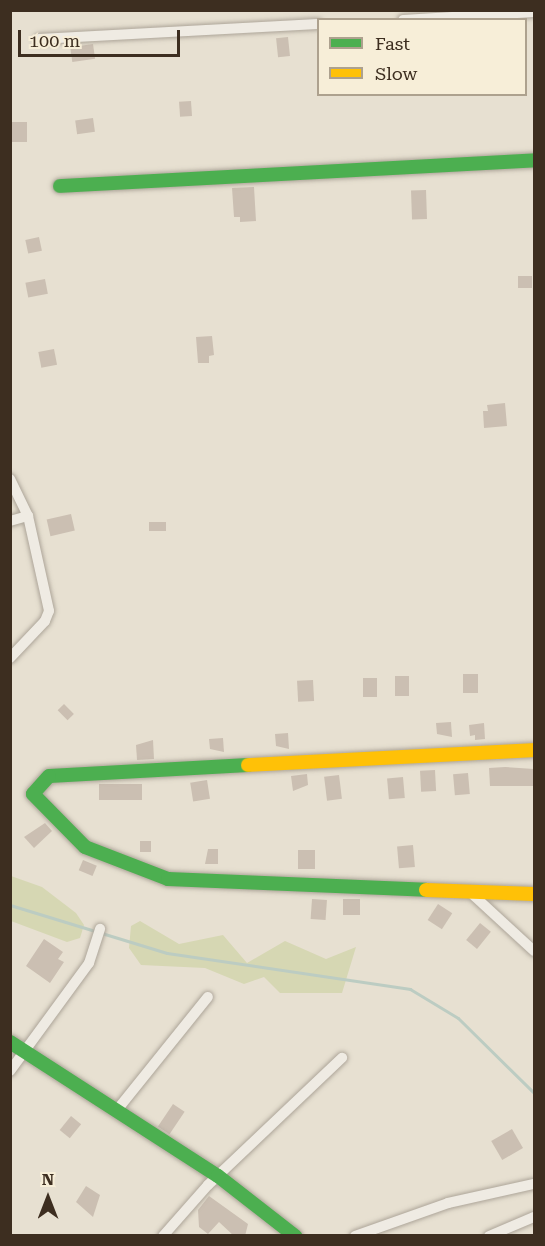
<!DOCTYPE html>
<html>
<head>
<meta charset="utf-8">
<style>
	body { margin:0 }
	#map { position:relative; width:545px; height:1246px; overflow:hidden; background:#e7e0d1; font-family:"Roboto Serif",serif }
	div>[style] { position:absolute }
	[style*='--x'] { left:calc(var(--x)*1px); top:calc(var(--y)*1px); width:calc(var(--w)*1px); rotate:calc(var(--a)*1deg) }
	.green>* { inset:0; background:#d6d7b3 }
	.stream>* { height:3px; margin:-1.5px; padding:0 1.5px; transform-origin:1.5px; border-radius:1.5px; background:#bcccc2 }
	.building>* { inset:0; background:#cbbfb2; transform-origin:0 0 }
	.roads { filter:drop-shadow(0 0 2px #ada599) drop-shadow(0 0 2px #ada599) }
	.street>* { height:10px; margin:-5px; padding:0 5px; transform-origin:5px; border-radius:5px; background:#efebe3 }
	.fast>* { height:14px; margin:-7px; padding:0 7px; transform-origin:7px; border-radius:7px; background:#4caf50 }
	.slow>* { height:14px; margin:-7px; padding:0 7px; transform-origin:7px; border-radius:7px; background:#ffc107 }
	span { translate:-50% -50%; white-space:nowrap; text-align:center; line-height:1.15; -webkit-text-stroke:4.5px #f7eed8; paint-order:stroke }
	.frame { position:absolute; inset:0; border:12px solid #3d2e20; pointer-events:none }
	.legend { position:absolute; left:317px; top:18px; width:210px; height:78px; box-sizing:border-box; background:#f7eed8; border:2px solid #ada18e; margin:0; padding:8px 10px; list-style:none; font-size:18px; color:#3d2e20 }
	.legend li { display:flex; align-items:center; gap:12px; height:30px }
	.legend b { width:30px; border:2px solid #ada18e }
	.north { position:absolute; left:18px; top:1168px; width:60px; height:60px; -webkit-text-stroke:4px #f7eed8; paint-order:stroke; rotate:0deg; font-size:16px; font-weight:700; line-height:24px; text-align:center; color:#3d2e20 }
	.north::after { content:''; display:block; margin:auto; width:21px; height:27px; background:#3d2e20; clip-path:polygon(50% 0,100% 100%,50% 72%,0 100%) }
	.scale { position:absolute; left:18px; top:30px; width:162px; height:27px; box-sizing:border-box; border:3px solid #3d2e20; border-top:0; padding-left:8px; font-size:18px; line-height:21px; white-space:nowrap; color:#3d2e20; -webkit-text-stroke:4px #f7eed8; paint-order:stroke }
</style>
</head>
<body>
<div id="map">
	<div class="green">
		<div style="clip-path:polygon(11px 876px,42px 887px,76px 913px,84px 925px,80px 938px,67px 942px,11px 921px)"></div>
		<div style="clip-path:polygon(140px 921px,179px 944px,223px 935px,247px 963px,285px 941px,326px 959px,356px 947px,342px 993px,280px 993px,264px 977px,244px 984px,205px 968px,141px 965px,129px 948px,131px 926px)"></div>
	</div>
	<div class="stream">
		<div style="--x:10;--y:905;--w:164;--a:17"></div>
		<div style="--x:167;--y:953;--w:246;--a:8.4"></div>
		<div style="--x:410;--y:989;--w:56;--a:31.1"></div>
		<div style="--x:458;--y:1018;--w:107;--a:44.6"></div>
	</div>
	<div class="building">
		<div style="left:288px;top:37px;width:19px;height:12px;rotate:84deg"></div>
		<div style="left:93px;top:44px;width:15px;height:23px;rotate:82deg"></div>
		<div style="left:191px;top:101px;width:15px;height:12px;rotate:86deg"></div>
		<div style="left:93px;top:118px;width:14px;height:18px;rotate:82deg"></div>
		<div style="left:10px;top:122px;width:17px;height:20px"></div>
		<div style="clip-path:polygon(254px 187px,256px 221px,240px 222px,240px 217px,234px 217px,232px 188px)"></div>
		<div style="left:426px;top:190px;width:29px;height:15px;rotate:88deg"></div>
		<div style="left:39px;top:237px;width:14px;height:14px;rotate:78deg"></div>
		<div style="left:518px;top:276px;width:14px;height:12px"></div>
		<div style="left:45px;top:279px;width:15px;height:20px;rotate:79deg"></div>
		<div style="clip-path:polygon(212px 336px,214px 355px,209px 356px,209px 363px,198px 363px,196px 337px)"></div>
		<div style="left:54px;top:349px;width:16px;height:16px;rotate:79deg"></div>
		<div style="clip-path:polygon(505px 403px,507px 426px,484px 428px,483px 411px,488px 411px,487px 405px)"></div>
		<div style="left:71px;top:514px;width:17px;height:25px;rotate:77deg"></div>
		<div style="left:149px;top:522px;width:17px;height:9px"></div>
		<div style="left:463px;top:674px;width:15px;height:19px"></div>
		<div style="left:395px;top:676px;width:14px;height:20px"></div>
		<div style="left:363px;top:678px;width:14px;height:19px"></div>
		<div style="left:313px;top:680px;width:21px;height:16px;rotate:87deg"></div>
		<div style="left:64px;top:704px;width:14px;height:9px;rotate:45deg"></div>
		<div style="clip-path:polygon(451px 722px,452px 737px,437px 734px,436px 723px)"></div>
		<div style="clip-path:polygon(484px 723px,485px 739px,475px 740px,475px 735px,470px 736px,469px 725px)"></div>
		<div style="clip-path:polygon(288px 733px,289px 749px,276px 746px,275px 734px)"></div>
		<div style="clip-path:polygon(223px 738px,224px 752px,210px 749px,209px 739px)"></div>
		<div style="clip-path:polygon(153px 740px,154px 759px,137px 760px,136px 745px)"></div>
		<div style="clip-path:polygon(505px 767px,534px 769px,534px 786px,490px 786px,489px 768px)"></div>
		<div style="left:435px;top:770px;width:21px;height:15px;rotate:87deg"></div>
		<div style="left:468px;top:773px;width:21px;height:15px;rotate:85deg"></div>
		<div style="clip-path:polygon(307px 774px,308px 785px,293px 791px,291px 776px)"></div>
		<div style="left:339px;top:775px;width:24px;height:15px;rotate:83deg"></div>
		<div style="left:403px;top:777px;width:21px;height:16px;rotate:85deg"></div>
		<div style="left:207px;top:780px;width:19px;height:17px;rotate:81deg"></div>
		<div style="left:142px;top:784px;width:16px;height:43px;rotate:90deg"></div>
		<div style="clip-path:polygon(45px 823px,52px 831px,34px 848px,24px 837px)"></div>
		<div style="left:140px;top:841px;width:11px;height:11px"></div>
		<div style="left:413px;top:845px;width:22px;height:16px;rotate:85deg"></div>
		<div style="clip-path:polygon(208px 849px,218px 849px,218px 864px,205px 864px)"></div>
		<div style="left:298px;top:850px;width:17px;height:19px"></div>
		<div style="left:83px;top:860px;width:15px;height:11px;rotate:23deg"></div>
		<div style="left:312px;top:899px;width:15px;height:20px;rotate:4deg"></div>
		<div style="left:343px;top:899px;width:17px;height:16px"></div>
		<div style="left:438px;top:904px;width:17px;height:19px;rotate:33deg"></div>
		<div style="left:480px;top:923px;width:14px;height:22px;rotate:39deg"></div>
		<div style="clip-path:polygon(44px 939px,63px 952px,58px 959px,64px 962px,50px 983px,26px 966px)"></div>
		<div style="left:173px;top:1104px;width:14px;height:27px;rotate:34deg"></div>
		<div style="left:71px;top:1116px;width:13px;height:18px;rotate:39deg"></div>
		<div style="left:512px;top:1129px;width:22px;height:24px;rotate:60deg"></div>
		<div style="clip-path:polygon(86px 1186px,100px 1195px,93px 1217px,76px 1202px)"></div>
		<div style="clip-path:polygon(209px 1196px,248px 1224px,245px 1236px,234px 1236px,219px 1222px,208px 1234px,199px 1227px,198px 1210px)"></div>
	</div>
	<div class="roads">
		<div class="street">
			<div style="--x:403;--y:20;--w:131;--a:-3.5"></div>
			<div style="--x:39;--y:39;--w:279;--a:-3.1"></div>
			<div style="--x:10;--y:479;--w:41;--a:64.1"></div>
			<div style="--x:28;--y:516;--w:97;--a:77.5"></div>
			<div style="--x:49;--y:611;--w:11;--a:112"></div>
			<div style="--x:45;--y:621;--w:51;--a:133.4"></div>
			<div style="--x:10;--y:521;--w:19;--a:-16"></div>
			<div style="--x:471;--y:893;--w:86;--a:42.6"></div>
			<div style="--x:10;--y:1071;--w:134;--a:-53.8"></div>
			<div style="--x:89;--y:963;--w:36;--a:-72"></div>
			<div style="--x:117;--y:1110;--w:145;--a:-51.2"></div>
			<div style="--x:163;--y:1236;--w:68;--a:-48.6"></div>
			<div style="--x:208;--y:1185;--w:185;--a:-43.5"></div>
			<div style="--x:355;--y:1236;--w:99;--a:-19.5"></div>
			<div style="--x:448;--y:1203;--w:88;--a:-12.5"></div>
			<div style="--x:489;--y:1236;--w:49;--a:-22.9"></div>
		</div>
		<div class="fast">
			<div style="--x:60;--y:186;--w:475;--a:-3.1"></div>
			<div style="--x:248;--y:765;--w:199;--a:176.8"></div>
			<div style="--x:49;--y:776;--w:24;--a:132"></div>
			<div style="--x:33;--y:794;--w:74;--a:45.5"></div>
			<div style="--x:85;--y:847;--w:89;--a:21.1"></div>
			<div style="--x:168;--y:879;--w:258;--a:2.4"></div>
			<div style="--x:10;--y:1042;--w:247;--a:32.8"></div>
			<div style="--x:218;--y:1176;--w:98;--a:37.9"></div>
		</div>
		<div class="slow">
			<div style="--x:248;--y:765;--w:286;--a:-3"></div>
			<div style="--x:426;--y:890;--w:108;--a:2.1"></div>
		</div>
	</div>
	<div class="frame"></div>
	<ul class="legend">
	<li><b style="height:8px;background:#4caf50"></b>Fast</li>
	<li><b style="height:8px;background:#ffc107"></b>Slow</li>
	</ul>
	<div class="north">N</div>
	<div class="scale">100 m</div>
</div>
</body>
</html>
